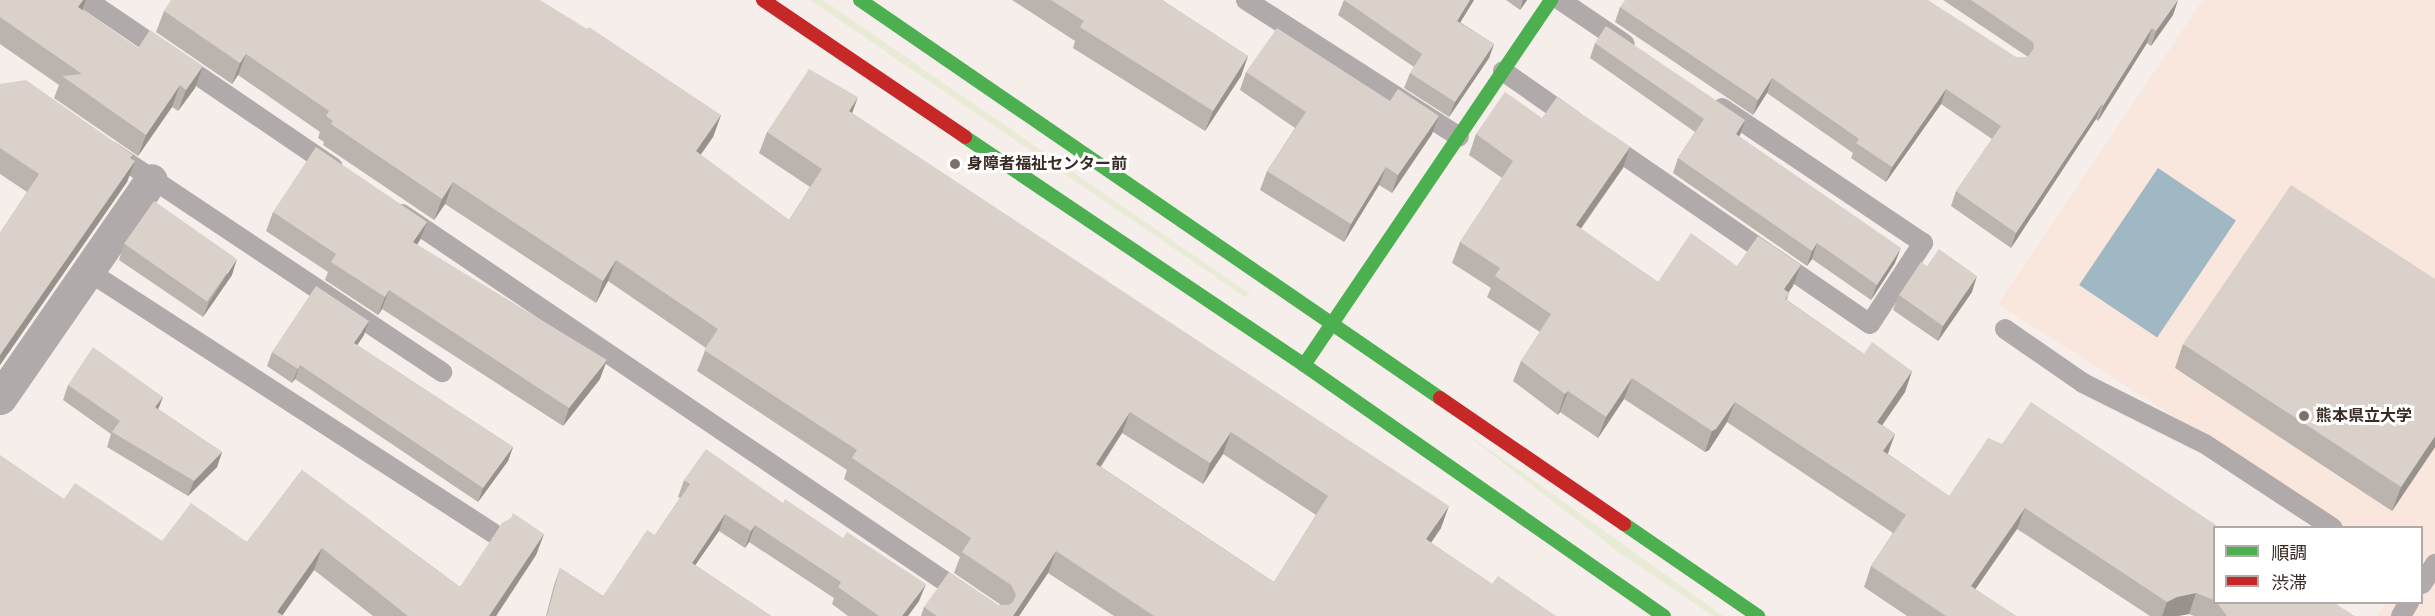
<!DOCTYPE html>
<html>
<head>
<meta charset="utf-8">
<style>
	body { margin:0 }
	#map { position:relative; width:2435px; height:616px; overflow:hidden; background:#f6eeea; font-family:"Work Sans","Noto Sans JP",sans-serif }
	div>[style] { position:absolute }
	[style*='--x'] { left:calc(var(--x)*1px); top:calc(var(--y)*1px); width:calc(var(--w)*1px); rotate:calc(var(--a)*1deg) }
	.built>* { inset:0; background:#f9e6dd }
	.green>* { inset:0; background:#e8ebd5 }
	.water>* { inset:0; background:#a0b7c4; transform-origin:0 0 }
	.lane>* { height:20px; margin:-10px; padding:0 10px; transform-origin:10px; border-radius:10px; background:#b1aaaa }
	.street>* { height:33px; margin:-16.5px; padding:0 16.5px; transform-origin:16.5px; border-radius:16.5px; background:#b1aaaa }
	.fast>* { height:14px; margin:-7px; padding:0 7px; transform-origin:7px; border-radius:7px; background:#4caf50 }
	.jam>* { height:14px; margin:-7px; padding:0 7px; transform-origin:7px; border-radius:7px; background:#c62828 }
	.wall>* { inset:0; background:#bbb4ae }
	.shaded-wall>* { inset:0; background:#98928d }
	.building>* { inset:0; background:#d9d1ca; transform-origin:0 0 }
	.dots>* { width:16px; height:16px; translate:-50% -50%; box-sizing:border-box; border:3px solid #fff; border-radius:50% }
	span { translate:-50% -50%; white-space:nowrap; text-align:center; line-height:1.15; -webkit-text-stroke:6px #fff; paint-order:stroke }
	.poi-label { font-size:16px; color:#3a2c25; font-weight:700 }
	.left { translate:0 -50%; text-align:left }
	.legend { position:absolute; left:2213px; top:526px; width:210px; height:78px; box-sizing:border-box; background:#fff; border:2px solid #b0aba8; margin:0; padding:8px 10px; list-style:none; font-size:18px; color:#3a2c25 }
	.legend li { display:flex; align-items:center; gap:12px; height:30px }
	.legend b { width:30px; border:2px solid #b0aba8 }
</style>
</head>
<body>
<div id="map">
	<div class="built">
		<div style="clip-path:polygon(2203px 0,2435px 0,2435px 616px,2377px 616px,2386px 603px,2422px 602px,2422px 528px,2347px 527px,1998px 304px)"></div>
	</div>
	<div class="green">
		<div style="clip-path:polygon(810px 0,823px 0,1250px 294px,1245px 297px)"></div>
		<div style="clip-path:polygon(1463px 432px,1522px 472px,1723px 616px,1713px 616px,1621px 554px)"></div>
	</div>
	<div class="water">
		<div style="left:2158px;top:168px;width:94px;height:141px;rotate:34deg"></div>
	</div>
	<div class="lane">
		<div style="--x:87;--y:0;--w:297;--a:34.2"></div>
		<div style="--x:1246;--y:0;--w:253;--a:32.7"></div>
		<div style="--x:1560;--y:0;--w:78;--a:34.1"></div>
		<div style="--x:1503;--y:71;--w:85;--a:35"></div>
		<div style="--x:1605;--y:142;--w:321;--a:34.5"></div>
		<div style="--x:1870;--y:324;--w:97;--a:-56.8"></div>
		<div style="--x:1923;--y:243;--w:242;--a:-146.1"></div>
		<div style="--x:112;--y:152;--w:397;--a:33.7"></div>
		<div style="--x:402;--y:214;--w:717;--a:34.09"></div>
		<div style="--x:88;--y:271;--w:482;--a:32.9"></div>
		<div style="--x:2005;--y:329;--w:95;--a:34.7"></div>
		<div style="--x:2083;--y:383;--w:136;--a:26.6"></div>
		<div style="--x:2205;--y:444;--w:153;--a:33.3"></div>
		<div style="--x:2422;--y:584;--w:24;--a:-57"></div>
		<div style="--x:2401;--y:616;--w:16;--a:-60"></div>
	</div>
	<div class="street">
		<div style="--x:0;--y:398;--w:265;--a:-55.3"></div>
	</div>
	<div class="fast">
		<div style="--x:860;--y:0;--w:703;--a:34.46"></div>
		<div style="--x:965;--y:137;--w:409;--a:33.9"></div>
		<div style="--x:1304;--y:365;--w:439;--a:34.9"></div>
		<div style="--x:1304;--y:365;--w:441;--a:-55.9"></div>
		<div style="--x:1624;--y:524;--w:163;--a:34.5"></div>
	</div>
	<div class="jam">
		<div style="--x:763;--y:0;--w:244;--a:34.1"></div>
		<div style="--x:1440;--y:398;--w:223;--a:34.4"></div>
	</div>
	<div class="wall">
		<div style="clip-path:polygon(0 0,86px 0,83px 10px,195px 88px,178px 111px,172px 107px,138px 156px,54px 98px,59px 85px,0 44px)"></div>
		<div style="clip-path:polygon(1012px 0,1162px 0,1248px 56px,1241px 76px,1205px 131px,1073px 48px,1075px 41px)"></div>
		<div style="clip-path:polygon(1344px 0,1474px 0,1460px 22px,1494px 44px,1489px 58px,1449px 117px,1404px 88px,1410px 73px,1414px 67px,1338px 15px)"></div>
		<div style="clip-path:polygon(1506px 0,1527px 0,1520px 10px)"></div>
		<div style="clip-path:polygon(1943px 0,2178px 0,2173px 15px,2151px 46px,2147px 43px,2098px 121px,2096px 119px,2011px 248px,1951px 206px,1956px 191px,1992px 139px,1941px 104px,1886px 182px,1851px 158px,1853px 153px,1767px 93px,1753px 115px,1615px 22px,1620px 7px,2016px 57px,2028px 57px)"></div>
		<div style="clip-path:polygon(evenodd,164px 11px,721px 115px,713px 137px,700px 155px,789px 220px,810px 187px,759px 153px,767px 132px,852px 113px,1441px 528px,1431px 543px,1492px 584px,1556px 616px,1114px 616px,1048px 573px,1019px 616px,921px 616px,924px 607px,1001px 605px,954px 573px,960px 557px,844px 479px,847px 470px,697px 371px,706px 348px,608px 281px,596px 303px,445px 204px,434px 220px,323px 145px,324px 142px,318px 138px,320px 132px,238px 75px,232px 84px,156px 32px,164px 11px,1122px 433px,1203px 484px,1223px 454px,1316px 515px,1274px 582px,1101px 467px,1122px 433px)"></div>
		<div style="clip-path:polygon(1595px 43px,1745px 120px,1739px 137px,1895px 263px,1871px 300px,1812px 259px,1807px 266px,1673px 173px,1678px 158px,1695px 132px,1590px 58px)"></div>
		<div style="clip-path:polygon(1246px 72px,1432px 134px,1392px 193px,1379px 185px,1344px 242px,1260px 190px,1267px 171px,1295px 128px,1240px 90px)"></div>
		<div style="clip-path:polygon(0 84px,135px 161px,127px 182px,0 365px,0 233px,27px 192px,0 174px)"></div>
		<div style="clip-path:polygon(1542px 118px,1630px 147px,1623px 168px,1581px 229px,1658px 282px,1737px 266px,1793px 286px,1789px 292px,1787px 300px,1864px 354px,1912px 371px,1905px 392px,1882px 425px,1895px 434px,1888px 454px,1949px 496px,2002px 444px,2214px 528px,2214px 603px,2334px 603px,2354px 616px,2194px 616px,2189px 614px,2178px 616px,2150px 616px,2017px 529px,1975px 589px,2016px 616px,1907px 616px,1864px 587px,1871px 566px,1893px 533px,1727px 422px,1709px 450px,1705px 452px,1624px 399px,1598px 438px,1560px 412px,1558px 415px,1513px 381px,1521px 361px,1540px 332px,1487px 297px,1491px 288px,1452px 263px,1460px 242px,1502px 178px,1469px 155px,1476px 134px)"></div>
		<div style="clip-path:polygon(273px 212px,427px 222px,420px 240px,417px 245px,600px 379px,563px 426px,382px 309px,378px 315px,325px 280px,328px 272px,266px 231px)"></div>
		<div style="clip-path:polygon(124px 244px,232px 275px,203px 317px,119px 260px)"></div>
		<div style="clip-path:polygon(1927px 266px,1972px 292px,1938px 341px,1893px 310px,1899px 295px)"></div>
		<div style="clip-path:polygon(364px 335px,357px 345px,513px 447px,508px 461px,478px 502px,295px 379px,292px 383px,267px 366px,272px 352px)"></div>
		<div style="clip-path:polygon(2183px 344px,2435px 447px,2392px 511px,2175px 368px)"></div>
		<div style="clip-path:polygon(68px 385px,163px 397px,158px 409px,222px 452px,217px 467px,188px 496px,107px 447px,111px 434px,63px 400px)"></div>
		<div style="clip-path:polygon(302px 470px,460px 587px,544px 534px,536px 555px,496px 616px,373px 616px,314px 570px,282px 615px,64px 499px,162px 541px,247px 542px)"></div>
		<div style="clip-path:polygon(684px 480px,919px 601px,908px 616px,848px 616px,832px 604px,834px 598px,749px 542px,745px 548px,719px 531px,695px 565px,771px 616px,546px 616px,554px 585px,560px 568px,603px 596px,655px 535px,680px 498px,678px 497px)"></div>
	</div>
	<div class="shaded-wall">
		<div style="clip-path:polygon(83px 0,86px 0,82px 11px,78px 7px)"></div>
		<div style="clip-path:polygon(1470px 0,1474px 0,1452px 36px,1457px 21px)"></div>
		<div style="clip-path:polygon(1523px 0,1527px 0,1520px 10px)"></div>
		<div style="clip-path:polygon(2178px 0,2173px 15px,2151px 46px,2156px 31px)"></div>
		<div style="clip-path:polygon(2152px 28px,2147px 43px,2098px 121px,2103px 106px)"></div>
		<div style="clip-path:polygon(1494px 44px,1489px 58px,1449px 117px,1455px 102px)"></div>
		<div style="clip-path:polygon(246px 54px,238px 75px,232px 84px,240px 63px)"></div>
		<div style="clip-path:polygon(1248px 56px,1241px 76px,1205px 131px,1213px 111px)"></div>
		<div style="clip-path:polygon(203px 66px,195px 88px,178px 111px,186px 90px)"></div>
		<div style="clip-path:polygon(1772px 78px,1767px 93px,1753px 115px,1758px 100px)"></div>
		<div style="clip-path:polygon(180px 85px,172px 107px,138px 156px,146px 135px)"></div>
		<div style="clip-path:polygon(1946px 89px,1941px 104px,1886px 182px,1892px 167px)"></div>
		<div style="clip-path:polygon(858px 97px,850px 119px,849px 111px)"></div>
		<div style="clip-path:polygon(2102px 104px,2096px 119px,2011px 248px,2016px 233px)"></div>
		<div style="clip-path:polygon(721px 115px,713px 137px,688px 173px,696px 151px)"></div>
		<div style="clip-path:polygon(1439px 116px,1432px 134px,1392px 193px,1398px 175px)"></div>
		<div style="clip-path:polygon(1745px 120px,1740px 135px,1730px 150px,1736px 134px)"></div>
		<div style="clip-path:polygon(1630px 147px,1623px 168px,1568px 246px,1576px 225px)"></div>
		<div style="clip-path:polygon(133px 155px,126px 173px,135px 161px,127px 182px,0 365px,0 355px)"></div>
		<div style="clip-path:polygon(1386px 167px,1379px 185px,1344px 242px,1351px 224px)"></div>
		<div style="clip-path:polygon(453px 182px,445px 204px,434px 220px,442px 199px)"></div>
		<div style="clip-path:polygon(427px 222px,420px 240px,406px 261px,413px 242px)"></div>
		<div style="clip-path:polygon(1817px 243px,1812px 259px,1807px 266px,1812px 251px)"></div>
		<div style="clip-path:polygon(1901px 248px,1895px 263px,1871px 300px,1877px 285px)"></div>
		<div style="clip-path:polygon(237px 259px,232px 275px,203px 317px,209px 302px)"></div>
		<div style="clip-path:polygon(616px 260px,608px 281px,596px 303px,603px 281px)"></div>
		<div style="clip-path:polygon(1801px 265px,1793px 286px,1776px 309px,1784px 289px)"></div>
		<div style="clip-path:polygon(1977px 276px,1972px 292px,1938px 341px,1943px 326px)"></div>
		<div style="clip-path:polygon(389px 290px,382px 309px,378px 315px,385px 297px)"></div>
		<div style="clip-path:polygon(369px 321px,364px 335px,349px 357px,354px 343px)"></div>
		<div style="clip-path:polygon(607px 360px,600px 379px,563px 426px,569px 408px)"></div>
		<div style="clip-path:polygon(300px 365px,295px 379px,292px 383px,298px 369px)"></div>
		<div style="clip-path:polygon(1912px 371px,1905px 392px,1870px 443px,1877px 422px)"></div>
		<div style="clip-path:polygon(1632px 378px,1624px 399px,1598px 438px,1606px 417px)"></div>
		<div style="clip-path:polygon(1568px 391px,1560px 412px,1558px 415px,1565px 394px)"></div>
		<div style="clip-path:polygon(163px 397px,157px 412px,155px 407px)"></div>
		<div style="clip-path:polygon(1735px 402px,1727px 422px,1709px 450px,1705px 452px,1712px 431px)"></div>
		<div style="clip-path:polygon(1130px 412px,1122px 433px,1088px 485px,1096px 464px)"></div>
		<div style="clip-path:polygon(1231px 432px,1223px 454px,1203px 484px,1210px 463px)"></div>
		<div style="clip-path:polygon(1895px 434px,1887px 455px,1883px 451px)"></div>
		<div style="clip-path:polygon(2435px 436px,2435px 447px,2392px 511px,2401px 487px)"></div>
		<div style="clip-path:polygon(513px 447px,508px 461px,478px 502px,483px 488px)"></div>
		<div style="clip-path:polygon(222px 452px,217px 467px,188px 496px,194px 481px)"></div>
		<div style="clip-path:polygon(1449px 506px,1441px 528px,1418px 561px,1426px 539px)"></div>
		<div style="clip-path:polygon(2025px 508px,2017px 529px,1963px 607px,1971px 586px)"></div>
		<div style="clip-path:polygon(725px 514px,719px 531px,685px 580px,692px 563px)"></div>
		<div style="clip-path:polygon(755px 525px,749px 542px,745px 548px,751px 531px)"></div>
		<div style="clip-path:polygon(544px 534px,536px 555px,496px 616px,489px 616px)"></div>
		<div style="clip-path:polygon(322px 548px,314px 570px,282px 616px,277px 612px)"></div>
		<div style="clip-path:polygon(1056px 551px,1048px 573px,1019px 616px,1013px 616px)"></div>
		<div style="clip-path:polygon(926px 584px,919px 601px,908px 616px,902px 616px)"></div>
		<div style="clip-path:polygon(2196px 593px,2189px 614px,2178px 616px,2162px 616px,2167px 602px,2177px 597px)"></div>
	</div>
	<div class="building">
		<div style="clip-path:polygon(0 0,83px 0,78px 7px,138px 48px,150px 30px,203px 66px,186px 90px,180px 85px,146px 135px,62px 76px,82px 74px,0 17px)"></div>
		<div style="clip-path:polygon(evenodd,171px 0,540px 0,587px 29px,589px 27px,721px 115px,696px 151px,789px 220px,822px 169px,767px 132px,809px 69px,858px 97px,849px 111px,1449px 506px,1426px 539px,1492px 584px,1498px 576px,1556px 616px,1154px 616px,1056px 551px,1013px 616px,937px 616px,924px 607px,949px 572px,998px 605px,1009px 605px,1013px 602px,1016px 595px,1011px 585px,962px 552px,971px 538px,852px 458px,857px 450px,704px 350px,718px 329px,616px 260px,603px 281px,453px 182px,442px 199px,331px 124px,333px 121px,326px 116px,329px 111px,246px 54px,240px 63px,164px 11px,171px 0,1130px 412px,1210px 463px,1231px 432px,1328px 496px,1274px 582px,1096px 464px,1130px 412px)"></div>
		<div style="clip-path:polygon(1051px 0,1162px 0,1248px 56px,1213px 111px,1080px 27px,1084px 21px)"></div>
		<div style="clip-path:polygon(1344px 0,1470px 0,1457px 21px,1494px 44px,1455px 102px,1410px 73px,1422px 54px)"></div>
		<div style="clip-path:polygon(1625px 0,1928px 0,2016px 57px,2028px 57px,2034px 48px,2033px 42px,1971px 0,2178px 0,2156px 31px,2152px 28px,2103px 106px,2102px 104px,2016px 233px,1956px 191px,2001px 126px,1946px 89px,1892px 167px,1856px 143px,1859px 139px,1772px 78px,1758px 100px,1620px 7px)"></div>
		<div style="clip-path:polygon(1606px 26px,1745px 120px,1736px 134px,1901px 248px,1877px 285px,1817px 243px,1812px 251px,1678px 158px,1704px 119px,1595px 43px)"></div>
		<div style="clip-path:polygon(1277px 28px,1390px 101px,1398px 89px,1439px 116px,1398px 175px,1386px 167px,1351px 224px,1267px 171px,1306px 112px,1246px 72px)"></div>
		<div style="clip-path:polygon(26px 80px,133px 155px,130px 158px,135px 161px,0 355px,0 233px,39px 174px,0 148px,0 84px)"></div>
		<div style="clip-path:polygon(1505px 92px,1542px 118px,1557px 97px,1630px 147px,1576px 225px,1658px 282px,1691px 233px,1737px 266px,1758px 236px,1801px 265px,1784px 289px,1789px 293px,1785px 299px,1864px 354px,1872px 342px,1912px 371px,1877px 422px,1895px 434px,1883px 451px,1949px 496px,1988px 438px,2002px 444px,2031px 402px,2216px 525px,2216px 528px,2214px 528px,2214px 600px,2196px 593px,2177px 597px,2167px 602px,2025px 508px,1971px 586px,2016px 616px,1946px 616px,1871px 566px,1906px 515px,1735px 402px,1716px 429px,1712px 431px,1632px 378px,1606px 417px,1568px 391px,1565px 394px,1521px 361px,1551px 314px,1495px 276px,1500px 268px,1460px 242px,1513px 161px,1476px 134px)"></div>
		<div style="clip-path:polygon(316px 147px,427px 222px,413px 242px,607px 360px,569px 408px,389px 290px,385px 297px,331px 262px,336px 254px,273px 212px)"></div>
		<div style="clip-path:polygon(2291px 185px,2435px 279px,2435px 436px,2401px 487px,2183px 344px)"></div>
		<div style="left:154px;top:201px;width:101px;height:52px;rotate:35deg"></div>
		<div style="clip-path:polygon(1939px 249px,1977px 276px,1943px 326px,1899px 295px,1921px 262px,1927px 266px)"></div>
		<div style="clip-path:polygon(316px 286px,369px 321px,354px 343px,513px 447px,483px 488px,300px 365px,298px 369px,272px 352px)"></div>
		<div style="clip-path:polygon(93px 347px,163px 397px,155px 407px,222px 452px,194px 481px,112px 432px,120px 421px,68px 385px)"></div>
		<div style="clip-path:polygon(706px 449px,783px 503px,785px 499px,843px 538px,847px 532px,926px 584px,902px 616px,879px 616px,838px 587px,841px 582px,755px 525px,751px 531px,725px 514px,692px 563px,771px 616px,547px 616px,560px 568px,603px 596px,647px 530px,655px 535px,690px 484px,684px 480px)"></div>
		<div style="clip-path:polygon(0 455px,64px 499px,75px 483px,162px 541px,191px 503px,247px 542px,302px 470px,460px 587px,502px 523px,511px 518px,513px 513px,544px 534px,489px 616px,408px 616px,322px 548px,277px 612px,284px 616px,0 616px)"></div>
		<div style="clip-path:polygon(2217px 603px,2334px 603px,2354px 616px,2227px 616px)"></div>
	</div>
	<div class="dots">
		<div style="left:955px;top:164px;background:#7c706a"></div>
		<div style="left:2304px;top:416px;background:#7c706a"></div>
	</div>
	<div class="poi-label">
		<span class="left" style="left:967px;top:164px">身障者福祉センター前</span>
		<span class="left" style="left:2316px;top:416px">熊本県立大学</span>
	</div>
	<ul class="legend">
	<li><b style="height:8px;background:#4caf50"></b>順調</li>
	<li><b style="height:8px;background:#c62828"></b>渋滞</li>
	</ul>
</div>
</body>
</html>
